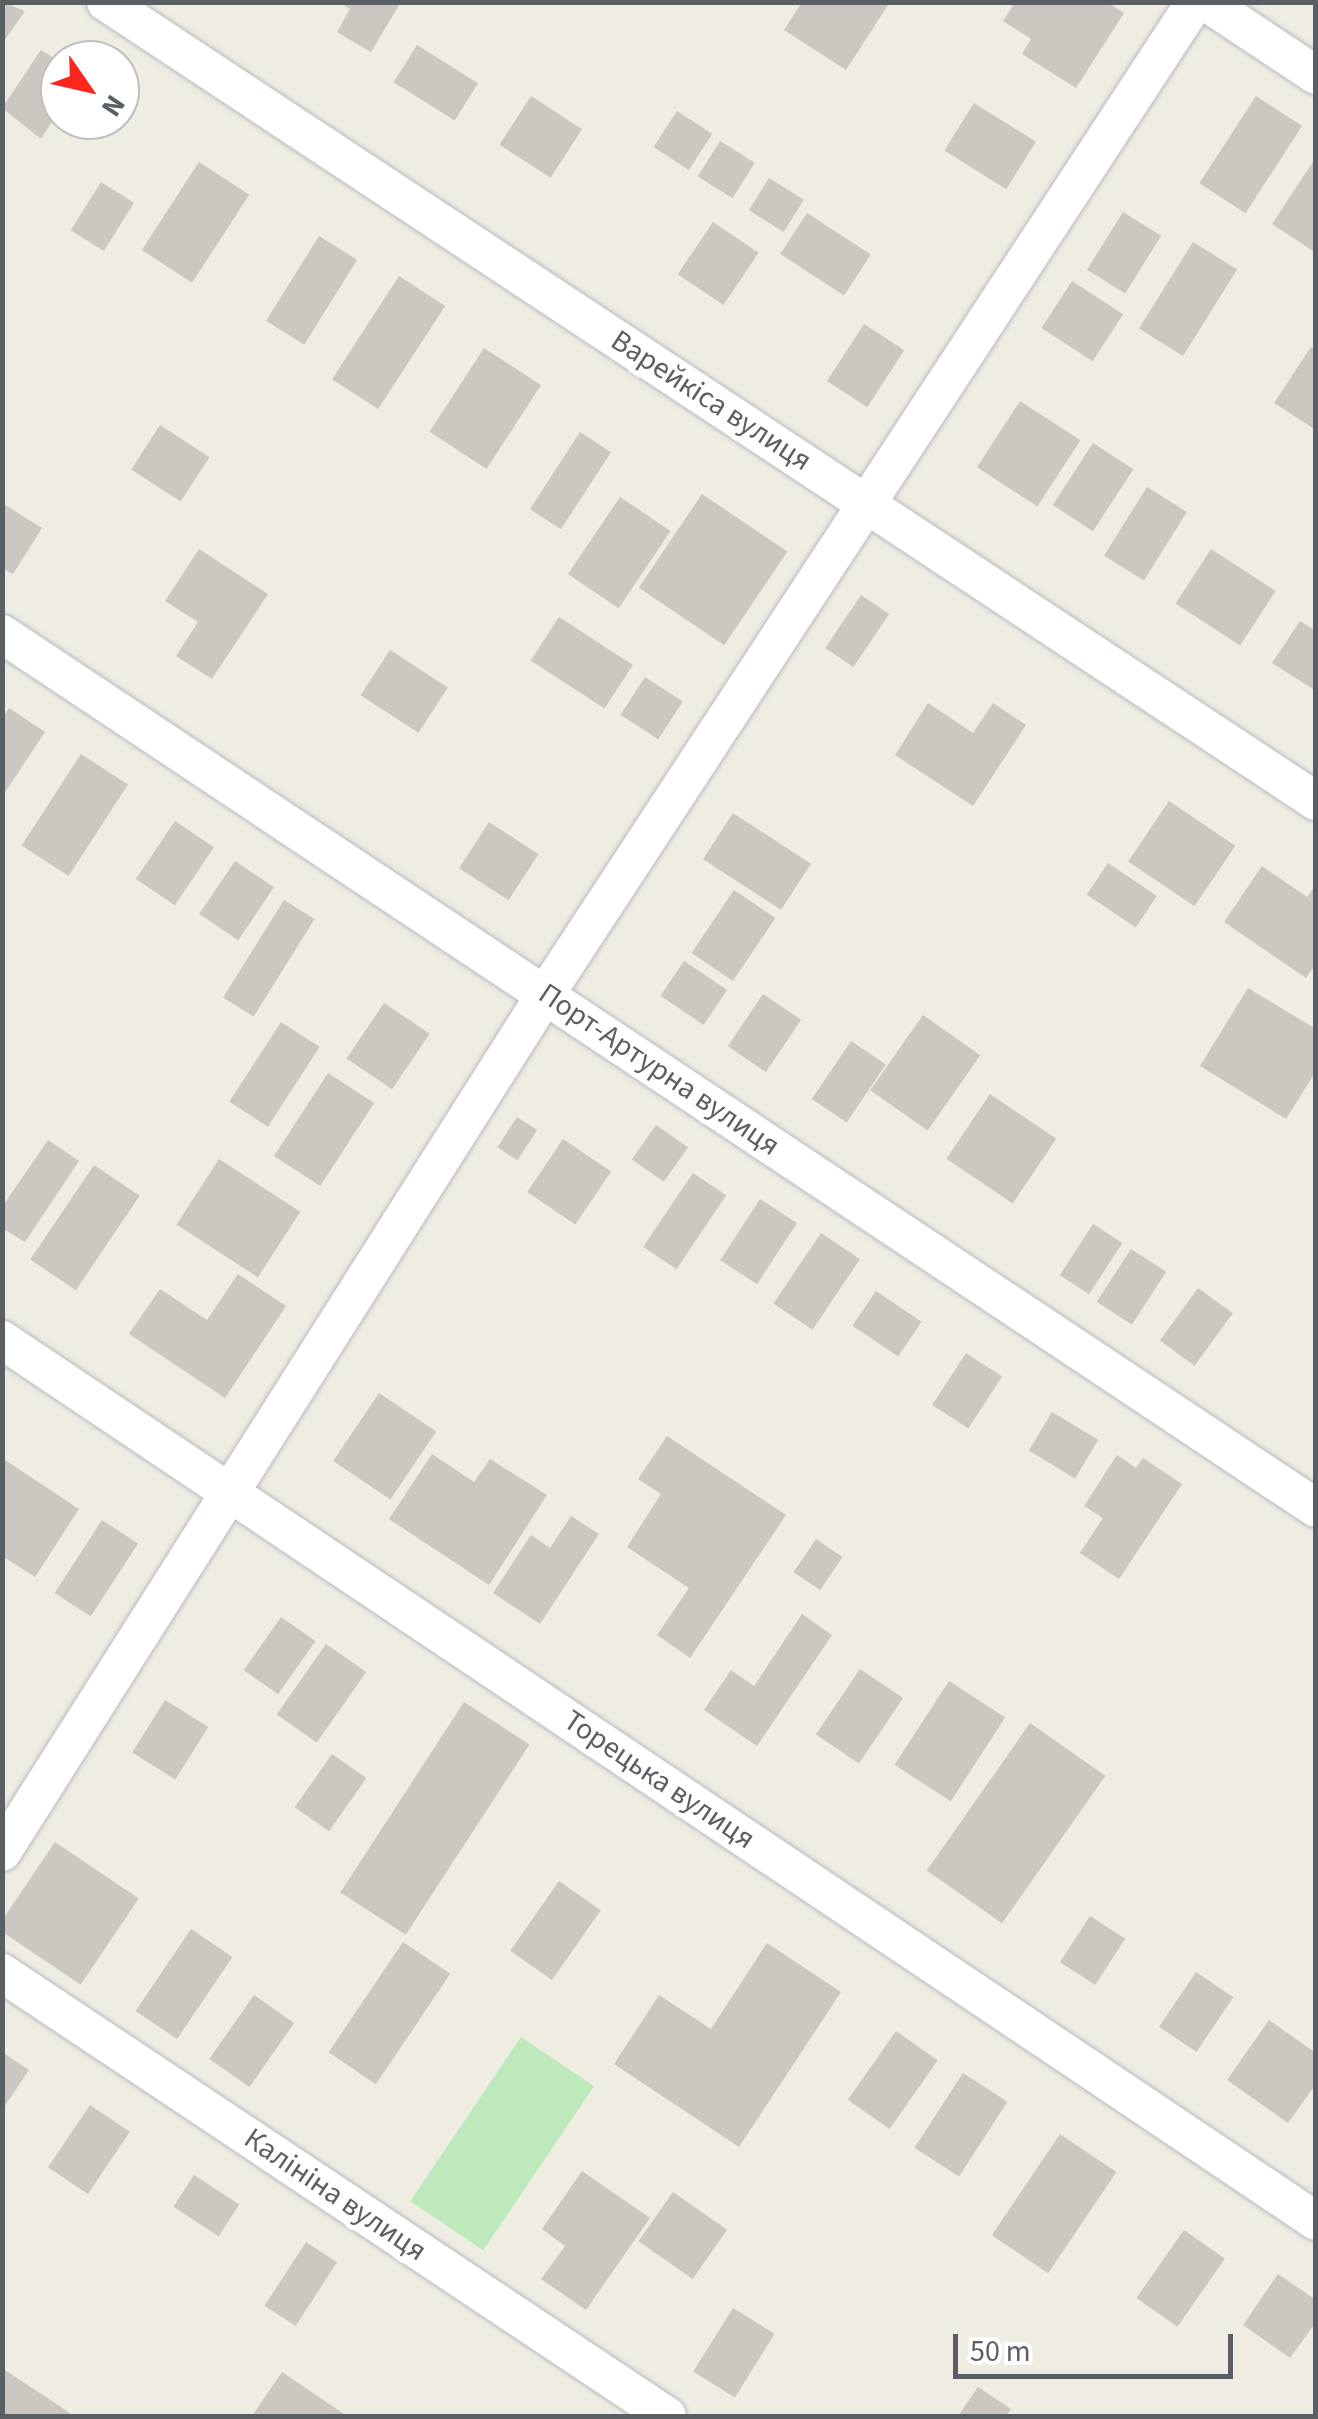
<!DOCTYPE html>
<html>
<head>
<meta charset="utf-8">
<style>
	body { margin:0 }
	#map { position:relative; width:1318px; height:2419px; overflow:hidden; background:#efece2; font-family:"Source Sans 3",sans-serif }
	div>[style] { position:absolute }
	[style*='--x'] { left:calc(var(--x)*1px); top:calc(var(--y)*1px); width:calc(var(--w)*1px); rotate:calc(var(--a)*1deg) }
	.green>* { inset:0; background:#bde9bb; transform-origin:0 0 }
	.building>* { inset:0; background:#ccc8c1; transform-origin:0 0 }
	.roads { filter:drop-shadow(0 0 2px #b7bbc0) drop-shadow(0 0 2px #b7bbc0) }
	.minor>* { height:38px; margin:-19px; padding:0 19px; transform-origin:19px; border-radius:19px; background:#fff }
	span { translate:-50% -50%; white-space:nowrap; text-align:center; line-height:1.15; -webkit-text-stroke:10px #fff; paint-order:stroke }
	.street-label { font-size:30px; color:#5a5f64 }
	.frame { position:absolute; inset:0; border:5px solid #5a5f64; pointer-events:none }
	.north { position:absolute; left:40px; top:40px; width:100px; height:100px; box-sizing:border-box; background:#fff; border:2px solid #bdbfc1; border-radius:50%; rotate:124deg; font-size:28px; font-weight:700; line-height:40px; text-align:center; color:#5a5f64 }
	.north::after { content:''; display:block; margin:auto; width:35px; height:45px; background:#fb271c; clip-path:polygon(50% 0,100% 100%,50% 72%,0 100%) }
	.scale { position:absolute; left:953px; top:2334px; width:280px; height:45px; box-sizing:border-box; border:5px solid #5a5f64; border-top:0; padding-left:12px; font-size:30px; line-height:35px; white-space:nowrap; color:#5a5f64; -webkit-text-stroke:8px #fff; paint-order:stroke }
</style>
</head>
<body>
<div id="map">
	<div class="green">
		<div style="left:521px;top:2037px;width:88px;height:198px;rotate:34deg"></div>
	</div>
	<div class="building">
		<div style="clip-path:polygon(2px 2px,25px 11px,2px 44px)"></div>
		<div style="clip-path:polygon(339px 2px,401px 2px,371px 52px,337px 32px,350px 9px)"></div>
		<div style="clip-path:polygon(802px 2px,890px 2px,846px 70px,784px 30px)"></div>
		<div style="clip-path:polygon(1015px 2px,1107px 2px,1124px 13px,1076px 88px,1022px 54px,1031px 39px,1003px 21px)"></div>
		<div style="left:417px;top:45px;width:72px;height:44px;rotate:32deg"></div>
		<div style="clip-path:polygon(41px 50px,60px 62px,60px 109px,41px 139px,2px 108px)"></div>
		<div style="left:531px;top:96px;width:61px;height:58px;rotate:33deg"></div>
		<div style="left:1256px;top:96px;width:55px;height:104px;rotate:33deg"></div>
		<div style="left:974px;top:103px;width:73px;height:56px;rotate:32deg"></div>
		<div style="left:677px;top:111px;width:42px;height:43px;rotate:33deg"></div>
		<div style="left:720px;top:141px;width:41px;height:42px;rotate:32deg"></div>
		<div style="clip-path:polygon(1316px 157px,1316px 253px,1272px 224px)"></div>
		<div style="left:199px;top:162px;width:60px;height:105px;rotate:33deg"></div>
		<div style="left:769px;top:178px;width:41px;height:38px;rotate:32deg"></div>
		<div style="left:101px;top:182px;width:39px;height:57px;rotate:32deg"></div>
		<div style="left:1123px;top:212px;width:45px;height:68px;rotate:32deg"></div>
		<div style="left:807px;top:213px;width:76px;height:49px;rotate:33deg"></div>
		<div style="left:713px;top:222px;width:55px;height:63px;rotate:34deg"></div>
		<div style="left:319px;top:236px;width:45px;height:100px;rotate:32deg"></div>
		<div style="left:1193px;top:242px;width:52px;height:102px;rotate:32deg"></div>
		<div style="left:399px;top:276px;width:55px;height:123px;rotate:33deg"></div>
		<div style="left:1072px;top:281px;width:61px;height:56px;rotate:33deg"></div>
		<div style="left:864px;top:324px;width:48px;height:68px;rotate:33deg"></div>
		<div style="clip-path:polygon(1311px 347px,1316px 350px,1316px 430px,1274px 403px)"></div>
		<div style="left:484px;top:348px;width:68px;height:100px;rotate:33deg"></div>
		<div style="left:1020px;top:401px;width:72px;height:79px;rotate:33deg"></div>
		<div style="left:160px;top:425px;width:59px;height:53px;rotate:33deg"></div>
		<div style="left:580px;top:432px;width:37px;height:92px;rotate:33deg"></div>
		<div style="left:1093px;top:443px;width:48px;height:74px;rotate:33deg"></div>
		<div style="left:1147px;top:487px;width:47px;height:81px;rotate:32deg"></div>
		<div style="left:702px;top:494px;width:103px;height:113px;rotate:34deg"></div>
		<div style="left:620px;top:497px;width:61px;height:93px;rotate:34deg"></div>
		<div style="clip-path:polygon(2px 503px,42px 528px,13px 574px,2px 568px)"></div>
		<div style="clip-path:polygon(199px 549px,268px 594px,212px 679px,176px 656px,198px 622px,165px 601px)"></div>
		<div style="left:1211px;top:549px;width:77px;height:65px;rotate:33deg"></div>
		<div style="left:861px;top:595px;width:34px;height:64px;rotate:34deg"></div>
		<div style="left:559px;top:617px;width:88px;height:52px;rotate:33deg"></div>
		<div style="clip-path:polygon(1300px 621px,1316px 631px,1316px 691px,1272px 663px)"></div>
		<div style="left:390px;top:650px;width:69px;height:54px;rotate:33deg"></div>
		<div style="left:645px;top:677px;width:45px;height:45px;rotate:33deg"></div>
		<div style="clip-path:polygon(928px 703px,973px 733px,993px 703px,1026px 725px,973px 806px,895px 755px)"></div>
		<div style="clip-path:polygon(9px 708px,45px 732px,2px 797px,2px 719px)"></div>
		<div style="left:81px;top:754px;width:56px;height:109px;rotate:33deg"></div>
		<div style="left:1169px;top:801px;width:80px;height:73px;rotate:34deg"></div>
		<div style="left:733px;top:813px;width:93px;height:55px;rotate:33deg"></div>
		<div style="left:175px;top:821px;width:47px;height:70px;rotate:34deg"></div>
		<div style="left:489px;top:822px;width:59px;height:55px;rotate:33deg"></div>
		<div style="left:235px;top:861px;width:47px;height:64px;rotate:34deg"></div>
		<div style="left:1108px;top:863px;width:59px;height:38px;rotate:34deg"></div>
		<div style="clip-path:polygon(1262px 866px,1307px 897px,1316px 885px,1316px 964px,1306px 978px,1224px 922px)"></div>
		<div style="left:734px;top:890px;width:50px;height:76px;rotate:34deg"></div>
		<div style="left:284px;top:900px;width:36px;height:115px;rotate:32deg"></div>
		<div style="left:684px;top:961px;width:52px;height:42px;rotate:34deg"></div>
		<div style="clip-path:polygon(1248px 988px,1316px 1029px,1316px 1071px,1286px 1119px,1200px 1066px)"></div>
		<div style="left:763px;top:994px;width:46px;height:63px;rotate:34deg"></div>
		<div style="left:384px;top:1003px;width:55px;height:67px;rotate:34deg"></div>
		<div style="left:923px;top:1015px;width:70px;height:92px;rotate:35deg"></div>
		<div style="left:281px;top:1022px;width:46px;height:95px;rotate:33deg"></div>
		<div style="left:851px;top:1041px;width:42px;height:70px;rotate:34deg"></div>
		<div style="left:328px;top:1073px;width:55px;height:99px;rotate:33deg"></div>
		<div style="left:990px;top:1094px;width:80px;height:78px;rotate:34deg"></div>
		<div style="left:517px;top:1117px;width:24px;height:36px;rotate:33deg"></div>
		<div style="left:656px;top:1125px;width:39px;height:42px;rotate:35deg"></div>
		<div style="left:563px;top:1139px;width:58px;height:64px;rotate:34deg"></div>
		<div style="clip-path:polygon(48px 1140px,79px 1161px,25px 1242px,2px 1228px,2px 1207px)"></div>
		<div style="left:219px;top:1159px;width:97px;height:78px;rotate:33deg"></div>
		<div style="left:94px;top:1165px;width:55px;height:114px;rotate:34deg"></div>
		<div style="left:693px;top:1173px;width:40px;height:89px;rotate:34deg"></div>
		<div style="left:760px;top:1199px;width:44px;height:73px;rotate:33deg"></div>
		<div style="left:1093px;top:1224px;width:35px;height:61px;rotate:33deg"></div>
		<div style="left:821px;top:1233px;width:47px;height:85px;rotate:34deg"></div>
		<div style="left:1131px;top:1249px;width:42px;height:63px;rotate:33deg"></div>
		<div style="clip-path:polygon(238px 1274px,286px 1306px,225px 1398px,129px 1334px,160px 1289px,207px 1320px)"></div>
		<div style="left:1198px;top:1288px;width:43px;height:65px;rotate:36deg"></div>
		<div style="left:876px;top:1291px;width:55px;height:42px;rotate:34deg"></div>
		<div style="left:966px;top:1353px;width:43px;height:62px;rotate:33deg"></div>
		<div style="left:379px;top:1393px;width:69px;height:82px;rotate:34deg"></div>
		<div style="left:1052px;top:1412px;width:54px;height:45px;rotate:31deg"></div>
		<div style="clip-path:polygon(667px 1436px,786px 1515px,690px 1658px,657px 1635px,689px 1588px,627px 1547px,661px 1494px,638px 1479px)"></div>
		<div style="clip-path:polygon(432px 1454px,474px 1482px,490px 1459px,547px 1495px,489px 1585px,389px 1519px)"></div>
		<div style="clip-path:polygon(1117px 1455px,1136px 1468px,1143px 1458px,1182px 1484px,1119px 1579px,1080px 1553px,1103px 1518px,1084px 1506px)"></div>
		<div style="clip-path:polygon(5px 1460px,79px 1509px,35px 1577px,2px 1556px)"></div>
		<div style="clip-path:polygon(571px 1516px,599px 1534px,540px 1624px,493px 1593px,531px 1535px,550px 1548px)"></div>
		<div style="left:102px;top:1520px;width:43px;height:87px;rotate:33deg"></div>
		<div style="left:816px;top:1539px;width:32px;height:40px;rotate:34deg"></div>
		<div style="clip-path:polygon(802px 1614px,832px 1635px,757px 1746px,704px 1710px,731px 1670px,754px 1686px)"></div>
		<div style="left:281px;top:1617px;width:42px;height:65px;rotate:35deg"></div>
		<div style="left:326px;top:1644px;width:49px;height:86px;rotate:35deg"></div>
		<div style="left:860px;top:1669px;width:52px;height:79px;rotate:34deg"></div>
		<div style="left:949px;top:1681px;width:67px;height:100px;rotate:33deg"></div>
		<div style="left:165px;top:1700px;width:51px;height:62px;rotate:32deg"></div>
		<div style="left:464px;top:1702px;width:78px;height:227px;rotate:33deg"></div>
		<div style="left:1030px;top:1723px;width:92px;height:180px;rotate:35deg"></div>
		<div style="left:332px;top:1754px;width:42px;height:65px;rotate:35deg"></div>
		<div style="left:55px;top:1842px;width:101px;height:104px;rotate:34deg"></div>
		<div style="left:559px;top:1881px;width:51px;height:85px;rotate:35deg"></div>
		<div style="left:1090px;top:1916px;width:42px;height:55px;rotate:33deg"></div>
		<div style="left:191px;top:1929px;width:50px;height:99px;rotate:34deg"></div>
		<div style="left:403px;top:1942px;width:57px;height:133px;rotate:34deg"></div>
		<div style="clip-path:polygon(767px 1943px,841px 1992px,739px 2147px,614px 2064px,659px 1995px,711px 2029px)"></div>
		<div style="left:1196px;top:1972px;width:45px;height:66px;rotate:34deg"></div>
		<div style="left:254px;top:1995px;width:49px;height:78px;rotate:35deg"></div>
		<div style="clip-path:polygon(1269px 2020px,1316px 2053px,1316px 2084px,1288px 2123px,1227px 2080px)"></div>
		<div style="left:896px;top:2031px;width:51px;height:84px;rotate:35deg"></div>
		<div style="clip-path:polygon(2px 2052px,29px 2070px,2px 2110px)"></div>
		<div style="left:963px;top:2073px;width:53px;height:89px;rotate:33deg"></div>
		<div style="left:90px;top:2105px;width:48px;height:75px;rotate:34deg"></div>
		<div style="left:1060px;top:2134px;width:68px;height:122px;rotate:34deg"></div>
		<div style="clip-path:polygon(582px 2171px,650px 2218px,586px 2310px,541px 2279px,565px 2246px,542px 2229px)"></div>
		<div style="left:194px;top:2175px;width:54px;height:38px;rotate:33deg"></div>
		<div style="left:673px;top:2192px;width:66px;height:60px;rotate:35deg"></div>
		<div style="left:1184px;top:2230px;width:50px;height:83px;rotate:35deg"></div>
		<div style="left:306px;top:2242px;width:37px;height:76px;rotate:33deg"></div>
		<div style="clip-path:polygon(1278px 2274px,1316px 2300px,1316px 2322px,1290px 2358px,1243px 2325px)"></div>
		<div style="left:733px;top:2308px;width:49px;height:75px;rotate:32deg"></div>
		<div style="clip-path:polygon(2px 2368px,70px 2413px,67px 2416px,2px 2416px)"></div>
		<div style="clip-path:polygon(282px 2372px,347px 2416px,252px 2416px)"></div>
		<div style="clip-path:polygon(978px 2387px,1011px 2409px,1006px 2416px,958px 2416px)"></div>
	</div>
	<div class="roads">
		<div class="minor">
			<div style="--x:106;--y:2;--w:1450;--a:33.44"></div>
			<div style="--x:1206;--y:2;--w:132;--a:33.6"></div>
			<div style="--x:2;--y:634;--w:1578;--a:33.63"></div>
			<div style="--x:2;--y:1340;--w:1582;--a:33.84"></div>
			<div style="--x:2;--y:1852;--w:1015;--a:-57.64"></div>
			<div style="--x:545;--y:995;--w:1187;--a:-56.79"></div>
			<div style="--x:2;--y:1973;--w:799;--a:33.67"></div>
		</div>
	</div>
	<div class="street-label">
		<span style="left:711px;top:401px;rotate:33deg">Варейкіса вулиця</span>
		<span style="left:659px;top:1070px;rotate:34deg">Порт-Артурна вулиця</span>
		<span style="left:659px;top:1780px;rotate:34deg">Торецька вулиця</span>
		<span style="left:335px;top:2195px;rotate:34deg">Калініна вулиця</span>
	</div>
	<div class="frame"></div>
	<div class="north">N</div>
	<div class="scale">50 m</div>
</div>
</body>
</html>
